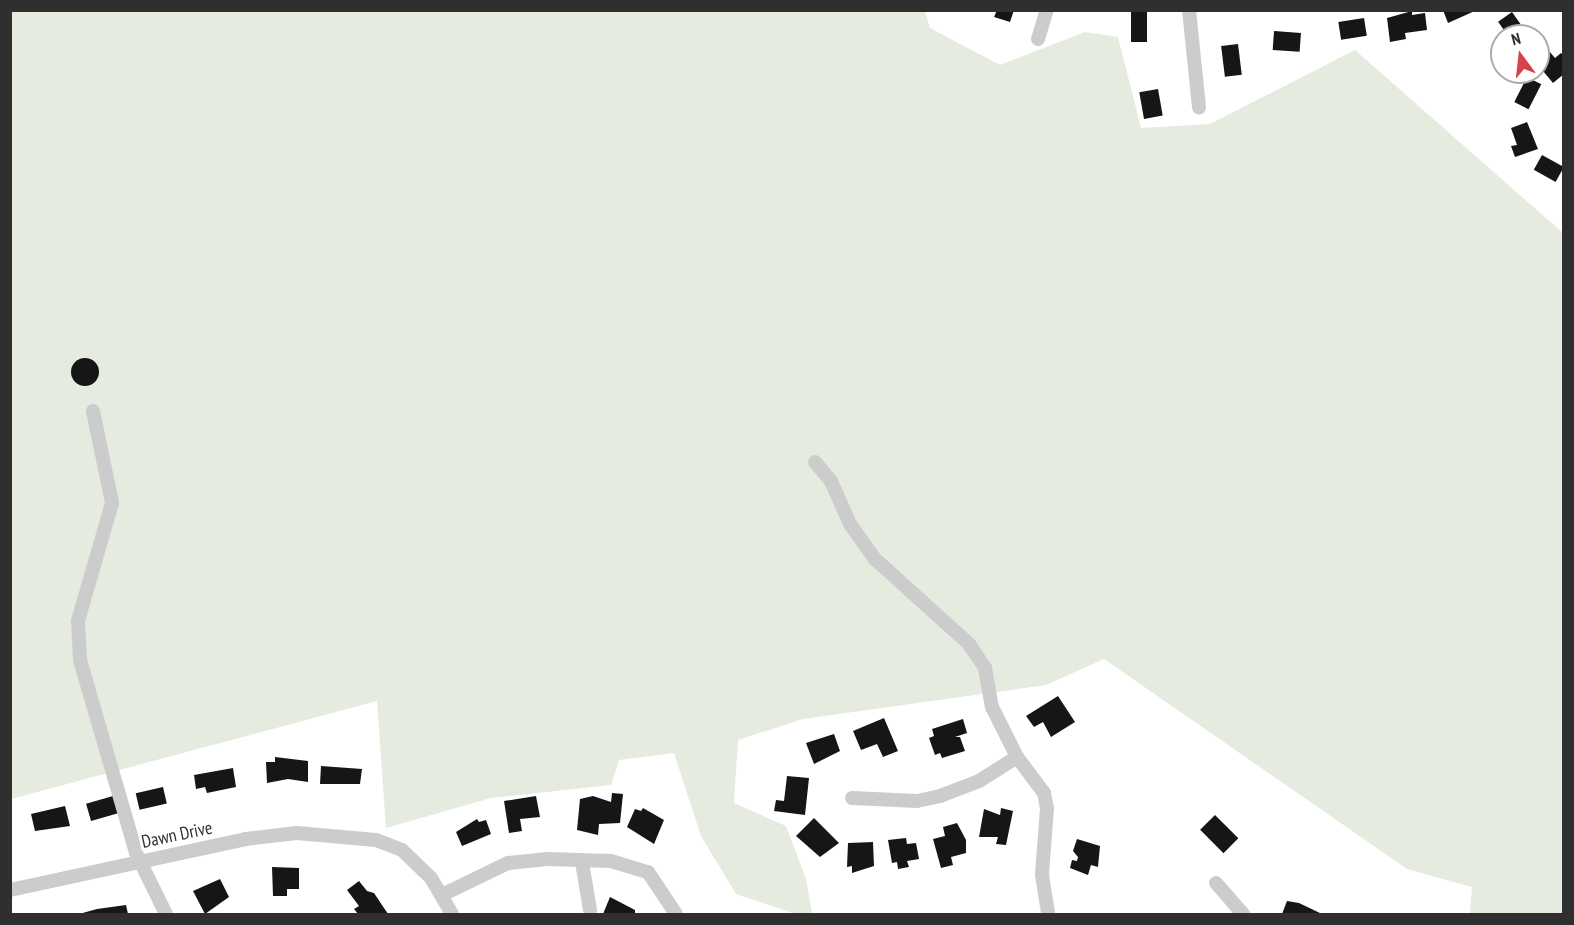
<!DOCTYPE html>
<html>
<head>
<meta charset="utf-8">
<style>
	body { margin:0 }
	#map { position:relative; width:1574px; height:925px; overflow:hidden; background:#fff; font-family:"PT Sans Narrow",sans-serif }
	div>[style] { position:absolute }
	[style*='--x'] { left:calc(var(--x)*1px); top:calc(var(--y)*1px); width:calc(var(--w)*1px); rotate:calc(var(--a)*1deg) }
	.green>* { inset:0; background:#e5ebdf }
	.building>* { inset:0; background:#161616; transform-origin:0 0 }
	.round { border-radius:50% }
	.minor>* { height:14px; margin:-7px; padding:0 7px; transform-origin:7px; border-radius:7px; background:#ccc }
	span { translate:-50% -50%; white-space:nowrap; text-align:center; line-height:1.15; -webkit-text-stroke:6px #fff; paint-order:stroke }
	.street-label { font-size:18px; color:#2f2f2f }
	.frame { position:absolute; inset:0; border:12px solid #2f2f2f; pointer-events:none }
	.north { position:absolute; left:1490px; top:24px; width:60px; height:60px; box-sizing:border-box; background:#fff; border:2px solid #acacac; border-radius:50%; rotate:345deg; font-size:16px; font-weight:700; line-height:24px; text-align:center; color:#2f2f2f }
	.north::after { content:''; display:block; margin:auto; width:21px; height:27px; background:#d44349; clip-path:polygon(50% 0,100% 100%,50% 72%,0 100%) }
</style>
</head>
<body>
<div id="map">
	<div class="green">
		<div style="clip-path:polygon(11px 11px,925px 11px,930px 28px,1000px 65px,1085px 32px,1118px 37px,1141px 128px,1210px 124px,1355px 50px,1563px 233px,1563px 914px,1470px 914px,1472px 887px,1407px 869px,1104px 659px,1046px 685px,803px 719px,738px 740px,734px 803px,786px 826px,806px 879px,812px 914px,796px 914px,736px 894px,701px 836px,674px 753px,619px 760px,611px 785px,491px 798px,386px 828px,377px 701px,11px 799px)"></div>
	</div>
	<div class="building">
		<div style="clip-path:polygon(997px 10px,1014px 10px,1010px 22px,994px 17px)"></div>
		<div style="left:1131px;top:10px;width:16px;height:32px"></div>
		<div style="clip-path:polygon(1443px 10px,1477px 10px,1448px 23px)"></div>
		<div style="clip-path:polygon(1412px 11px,1412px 15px,1425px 13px,1427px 30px,1405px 33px,1406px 39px,1390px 42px,1387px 18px)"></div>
		<div style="left:1512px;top:12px;width:16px;height:17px;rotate:55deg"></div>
		<div style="left:1364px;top:18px;width:18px;height:26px;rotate:81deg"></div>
		<div style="left:1274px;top:31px;width:27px;height:19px;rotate:4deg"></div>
		<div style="left:1238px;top:44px;width:31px;height:17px;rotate:83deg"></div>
		<div style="clip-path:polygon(1549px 51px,1555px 58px,1561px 53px,1564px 56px,1564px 74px,1553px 83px,1538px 65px)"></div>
		<div style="left:1527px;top:77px;width:16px;height:28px;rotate:27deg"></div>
		<div style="left:1158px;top:89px;width:27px;height:19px;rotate:80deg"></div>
		<div style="clip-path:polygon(1527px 122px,1538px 149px,1515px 157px,1511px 146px,1517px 145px,1511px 128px)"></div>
		<div style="left:1542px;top:155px;width:25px;height:17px;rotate:29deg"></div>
		<div class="round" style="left:71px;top:358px;width:28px;height:28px"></div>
		<div style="clip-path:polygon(1058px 696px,1075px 722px,1051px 737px,1043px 722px,1034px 727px,1026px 716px)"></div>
		<div style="clip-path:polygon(884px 718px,898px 751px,883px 757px,877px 744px,861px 750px,853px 731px)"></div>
		<div style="clip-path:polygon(963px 719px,967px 733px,955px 737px,960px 737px,965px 751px,942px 758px,940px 753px,935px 755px,929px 738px,934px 736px,932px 729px)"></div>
		<div style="clip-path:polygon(834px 734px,840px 751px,814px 764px,806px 743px)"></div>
		<div style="clip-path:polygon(275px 757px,308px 761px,308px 782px,288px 779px,267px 783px,266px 762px,275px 762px)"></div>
		<div style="clip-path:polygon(321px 766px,362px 769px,360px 784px,320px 784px)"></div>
		<div style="clip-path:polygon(233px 768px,236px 787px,207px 793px,205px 787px,196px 789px,194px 775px)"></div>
		<div style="clip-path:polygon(787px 776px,809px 778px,805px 815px,774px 811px,776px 800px,784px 801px)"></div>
		<div style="left:163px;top:787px;width:17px;height:28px;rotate:77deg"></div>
		<div style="clip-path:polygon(612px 793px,623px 794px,620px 823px,599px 824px,598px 835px,577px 830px,580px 799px,593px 796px,611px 802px)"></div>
		<div style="left:113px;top:796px;width:18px;height:28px;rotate:74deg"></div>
		<div style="clip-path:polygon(536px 796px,540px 817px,520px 819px,522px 831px,509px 833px,504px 801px)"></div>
		<div style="clip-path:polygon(65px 806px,70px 826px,35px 831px,31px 814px)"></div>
		<div style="clip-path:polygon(643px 808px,664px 820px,654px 844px,627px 827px,635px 809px,641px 811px)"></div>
		<div style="clip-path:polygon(1001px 808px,1013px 811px,1006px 845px,996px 844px,998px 837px,979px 837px,984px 809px,1000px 815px)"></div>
		<div style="left:1215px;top:815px;width:33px;height:21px;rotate:45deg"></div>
		<div style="clip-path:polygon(814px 818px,839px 843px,820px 857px,796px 836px)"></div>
		<div style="clip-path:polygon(477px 819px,479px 822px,486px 820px,491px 834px,462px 846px,456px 832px)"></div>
		<div style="clip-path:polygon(957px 823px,966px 840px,966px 853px,951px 857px,953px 865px,941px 868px,933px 839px,945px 836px,943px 827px)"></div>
		<div style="clip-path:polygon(906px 838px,907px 844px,916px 843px,919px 859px,907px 861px,909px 867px,898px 869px,897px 862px,892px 863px,888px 840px)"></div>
		<div style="clip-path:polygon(1077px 839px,1100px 846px,1098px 867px,1091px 865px,1088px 875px,1070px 868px,1072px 860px,1077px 861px,1078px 857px,1073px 851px)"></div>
		<div style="clip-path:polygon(873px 842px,874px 866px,852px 873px,852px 866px,847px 867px,848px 843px)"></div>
		<div style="clip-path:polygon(272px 867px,299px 868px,299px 889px,287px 889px,287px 896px,273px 896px)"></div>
		<div style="clip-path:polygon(220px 879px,229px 897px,205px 914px,193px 891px)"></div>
		<div style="clip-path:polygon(359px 881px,367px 891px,374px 893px,388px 914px,358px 914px,354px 909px,359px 906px,347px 890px)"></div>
		<div style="clip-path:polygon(610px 897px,635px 910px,635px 914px,603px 914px)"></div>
		<div style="clip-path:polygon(1287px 901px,1299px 903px,1322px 914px,1282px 914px)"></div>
		<div style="clip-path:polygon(126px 905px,128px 914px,79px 914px,97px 909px)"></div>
	</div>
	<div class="minor">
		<div style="--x:1189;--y:10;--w:98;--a:84.1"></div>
		<div style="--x:1038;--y:39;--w:30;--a:-73"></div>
		<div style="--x:93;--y:411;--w:94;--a:78.3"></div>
		<div style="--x:112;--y:503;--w:123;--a:106.1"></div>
		<div style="--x:78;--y:621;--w:39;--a:87"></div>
		<div style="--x:80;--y:660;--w:201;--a:73.8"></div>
		<div style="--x:136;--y:853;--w:68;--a:63.8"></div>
		<div style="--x:815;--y:462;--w:25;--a:50"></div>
		<div style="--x:831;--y:481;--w:47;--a:66.2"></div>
		<div style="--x:850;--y:524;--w:43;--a:54.5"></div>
		<div style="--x:875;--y:559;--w:127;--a:42.1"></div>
		<div style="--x:969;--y:644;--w:29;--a:56"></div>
		<div style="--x:985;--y:668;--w:40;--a:80"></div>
		<div style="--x:992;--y:707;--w:56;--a:63.4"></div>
		<div style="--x:1017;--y:757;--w:45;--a:53.1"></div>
		<div style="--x:1044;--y:793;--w:15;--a:79"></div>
		<div style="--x:1047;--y:808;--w:67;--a:94.3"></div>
		<div style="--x:1042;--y:875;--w:39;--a:81"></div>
		<div style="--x:852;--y:798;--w:65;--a:2.6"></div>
		<div style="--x:917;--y:801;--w:24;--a:-12"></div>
		<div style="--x:940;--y:796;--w:42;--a:-21"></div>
		<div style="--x:979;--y:781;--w:45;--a:-32.3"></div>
		<div style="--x:582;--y:862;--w:49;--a:80.5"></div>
		<div style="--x:1216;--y:883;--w:41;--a:48.9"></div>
		<div style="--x:10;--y:890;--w:241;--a:-12.2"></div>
		<div style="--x:246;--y:839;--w:51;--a:-6.7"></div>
		<div style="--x:297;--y:833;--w:79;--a:5.1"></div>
		<div style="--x:376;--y:840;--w:28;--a:21"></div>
		<div style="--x:402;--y:850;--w:40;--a:44"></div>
		<div style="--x:431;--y:878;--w:42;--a:59.7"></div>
		<div style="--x:442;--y:895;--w:73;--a:-25.9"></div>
		<div style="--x:508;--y:863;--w:40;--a:-5.7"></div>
		<div style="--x:548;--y:859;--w:63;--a:1.8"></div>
		<div style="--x:611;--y:861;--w:39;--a:17"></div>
		<div style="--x:648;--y:872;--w:50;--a:56.3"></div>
	</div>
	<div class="street-label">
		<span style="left:177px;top:835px;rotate:-12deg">Dawn Drive</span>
	</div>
	<div class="frame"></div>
	<div class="north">N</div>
</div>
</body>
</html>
